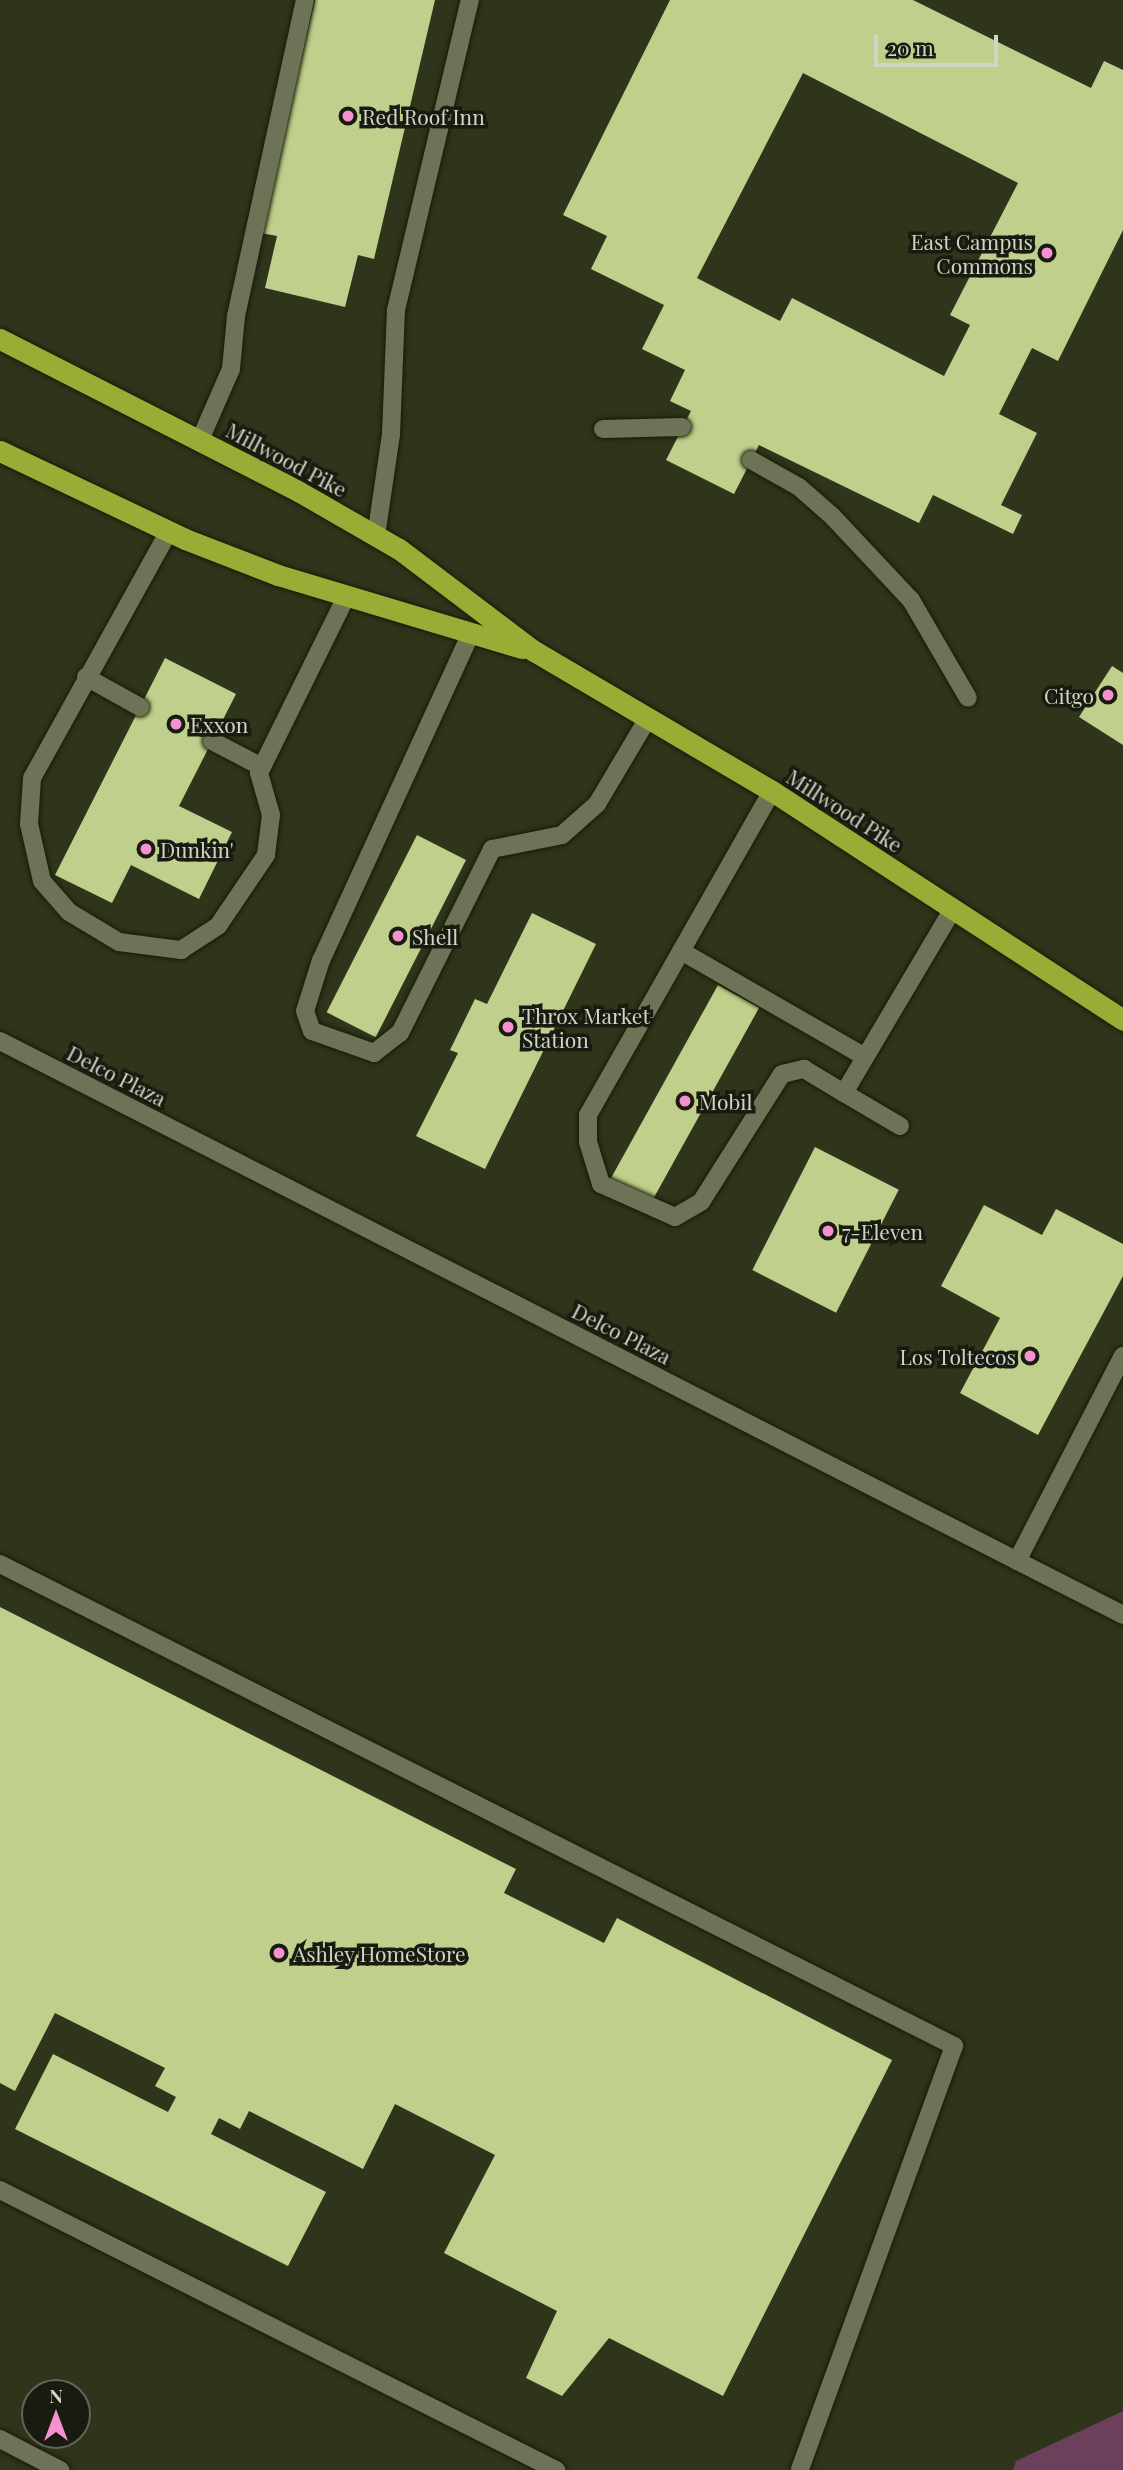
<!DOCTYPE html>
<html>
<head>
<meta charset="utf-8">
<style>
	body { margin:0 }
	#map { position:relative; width:1123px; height:2470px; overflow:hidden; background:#2f351b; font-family:"Playfair Display",serif }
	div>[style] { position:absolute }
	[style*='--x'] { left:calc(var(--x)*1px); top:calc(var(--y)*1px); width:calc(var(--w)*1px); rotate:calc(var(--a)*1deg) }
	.green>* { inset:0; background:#6c3f5a }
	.building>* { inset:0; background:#c0cf8c; transform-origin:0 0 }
	.roads { filter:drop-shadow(0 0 2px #171c04) drop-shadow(0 0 2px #171c04) }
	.lane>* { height:18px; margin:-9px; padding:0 9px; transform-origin:9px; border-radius:9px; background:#6c7357 }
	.highway>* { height:21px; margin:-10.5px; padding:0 10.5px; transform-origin:10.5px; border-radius:10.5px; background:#98ad36 }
	.dots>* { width:19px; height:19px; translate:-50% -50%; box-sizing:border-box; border:4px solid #181b10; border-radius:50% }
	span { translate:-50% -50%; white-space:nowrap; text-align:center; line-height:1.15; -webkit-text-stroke:7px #181b10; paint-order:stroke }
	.poi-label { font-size:21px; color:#d1d5c6 }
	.left { translate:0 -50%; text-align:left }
	.right { translate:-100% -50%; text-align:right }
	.street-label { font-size:21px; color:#d1d5c6 }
	.north { position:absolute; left:21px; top:2379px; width:70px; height:70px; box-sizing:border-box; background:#181b10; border:2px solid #626559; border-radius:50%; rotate:0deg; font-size:19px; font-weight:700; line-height:28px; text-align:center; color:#d1d5c6 }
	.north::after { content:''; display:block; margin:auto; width:24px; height:32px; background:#f790ce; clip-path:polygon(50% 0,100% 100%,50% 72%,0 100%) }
	.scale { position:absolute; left:874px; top:35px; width:124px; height:32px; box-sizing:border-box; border:4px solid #d1d5c6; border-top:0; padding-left:9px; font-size:21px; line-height:24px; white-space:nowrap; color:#d1d5c6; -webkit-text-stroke:5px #181b10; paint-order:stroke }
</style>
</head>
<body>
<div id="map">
	<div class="green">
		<div style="clip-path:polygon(1123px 2411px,1123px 2470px,1013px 2470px,1016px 2461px)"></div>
	</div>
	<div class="building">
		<div style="clip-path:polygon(315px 0,435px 0,374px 259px,358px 255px,345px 307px,265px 288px,277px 236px,261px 233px)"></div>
		<div style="clip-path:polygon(evenodd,670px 0,913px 0,1091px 88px,1104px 61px,1123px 70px,1123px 230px,1058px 361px,1032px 348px,999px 414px,1037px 433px,1001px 505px,1022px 515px,1013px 534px,933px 495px,919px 523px,759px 445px,734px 494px,666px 460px,691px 411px,670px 401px,685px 370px,642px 349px,664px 305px,591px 269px,607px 236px,563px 215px,670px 0,803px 73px,1018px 183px,950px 315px,970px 325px,944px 376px,792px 298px,780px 321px,697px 278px,803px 73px)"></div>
		<div style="clip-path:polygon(165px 658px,236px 694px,179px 806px,232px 832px,199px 899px,131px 865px,112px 903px,55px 875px)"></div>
		<div style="clip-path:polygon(1112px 666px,1123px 673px,1123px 745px,1079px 717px)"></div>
		<div style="left:417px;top:835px;width:55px;height:199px;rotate:27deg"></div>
		<div style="clip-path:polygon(532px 913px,596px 944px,485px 1169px,416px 1136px,458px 1053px,450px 1050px,475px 999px,487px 1004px)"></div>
		<div style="left:718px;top:985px;width:47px;height:234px;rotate:29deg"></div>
		<div style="left:815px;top:1147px;width:94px;height:138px;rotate:27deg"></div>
		<div style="clip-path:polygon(984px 1205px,1042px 1235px,1056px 1209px,1123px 1244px,1123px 1276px,1038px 1435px,960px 1393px,1000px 1318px,941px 1286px)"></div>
		<div style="clip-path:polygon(0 1607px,516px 1869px,504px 1893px,604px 1943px,617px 1918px,892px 2060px,723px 2396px,609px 2338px,562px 2396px,526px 2378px,557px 2311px,444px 2253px,495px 2155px,395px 2104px,363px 2169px,249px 2111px,240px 2129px,219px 2118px,211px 2134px,326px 2192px,288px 2266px,15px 2129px,53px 2054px,168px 2112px,176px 2097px,155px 2086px,165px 2068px,55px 2013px,15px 2091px,0 2083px)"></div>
	</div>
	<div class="roads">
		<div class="lane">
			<div style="--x:603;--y:429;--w:79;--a:-1.5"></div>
			<div style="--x:200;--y:440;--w:77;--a:-66.4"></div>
			<div style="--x:231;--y:369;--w:53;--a:-84.6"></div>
			<div style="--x:236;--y:316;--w:323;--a:-77.7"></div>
			<div style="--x:751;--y:460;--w:55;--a:29.4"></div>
			<div style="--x:799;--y:487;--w:44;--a:41.3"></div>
			<div style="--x:832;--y:516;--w:115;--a:46.8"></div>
			<div style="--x:911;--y:600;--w:113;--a:59.8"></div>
			<div style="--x:169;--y:531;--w:282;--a:119"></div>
			<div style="--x:32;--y:778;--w:46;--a:93.7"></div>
			<div style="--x:29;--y:824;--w:58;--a:77.2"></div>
			<div style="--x:42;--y:881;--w:41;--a:48.9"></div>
			<div style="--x:69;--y:912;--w:58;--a:31"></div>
			<div style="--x:119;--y:942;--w:63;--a:7.4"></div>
			<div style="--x:181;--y:950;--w:44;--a:-33"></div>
			<div style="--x:218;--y:926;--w:86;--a:-55.9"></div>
			<div style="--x:266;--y:855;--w:40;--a:-82.9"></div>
			<div style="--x:271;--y:815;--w:44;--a:-105.9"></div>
			<div style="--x:259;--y:773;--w:196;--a:-63.7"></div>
			<div style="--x:376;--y:536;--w:103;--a:-81.6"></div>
			<div style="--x:391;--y:434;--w:124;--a:-87.7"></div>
			<div style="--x:396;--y:310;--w:319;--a:-76.6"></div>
			<div style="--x:471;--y:633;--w:360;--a:114.6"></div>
			<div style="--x:321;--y:960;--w:53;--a:107.4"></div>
			<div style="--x:305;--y:1011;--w:21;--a:71"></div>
			<div style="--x:312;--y:1031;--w:66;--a:19.5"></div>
			<div style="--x:374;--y:1053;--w:33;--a:-38"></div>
			<div style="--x:400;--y:1033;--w:206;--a:-63.4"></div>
			<div style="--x:492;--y:849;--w:71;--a:-11.3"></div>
			<div style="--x:562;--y:835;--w:47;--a:-41.5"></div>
			<div style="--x:597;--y:804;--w:100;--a:-59.3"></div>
			<div style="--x:86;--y:677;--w:62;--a:29.1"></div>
			<div style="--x:212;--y:741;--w:56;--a:27.5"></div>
			<div style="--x:772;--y:791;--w:373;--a:119.6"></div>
			<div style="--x:588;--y:1115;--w:27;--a:90"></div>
			<div style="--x:588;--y:1142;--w:44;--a:72.8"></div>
			<div style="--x:601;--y:1184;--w:81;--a:24"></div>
			<div style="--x:675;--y:1217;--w:30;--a:-30"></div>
			<div style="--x:701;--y:1202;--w:151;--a:-57.7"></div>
			<div style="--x:782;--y:1074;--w:23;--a:-13"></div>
			<div style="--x:804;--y:1069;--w:47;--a:31"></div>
			<div style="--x:844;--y:1093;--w:214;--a:-59.4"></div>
			<div style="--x:681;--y:951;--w:212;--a:29.9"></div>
			<div style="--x:0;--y:1041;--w:1261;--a:27.07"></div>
			<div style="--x:844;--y:1093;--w:65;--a:30.5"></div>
			<div style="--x:1017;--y:1561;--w:231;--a:-62.7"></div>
			<div style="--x:0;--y:1564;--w:1069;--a:26.8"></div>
			<div style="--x:954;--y:2046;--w:451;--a:110"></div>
			<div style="--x:0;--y:2190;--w:623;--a:26.73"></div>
			<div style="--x:0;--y:2439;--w:68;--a:27.3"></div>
		</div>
		<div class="highway">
			<div style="--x:0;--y:339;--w:335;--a:27"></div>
			<div style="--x:298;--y:491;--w:116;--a:29.9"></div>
			<div style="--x:399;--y:549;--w:169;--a:37.1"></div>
			<div style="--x:534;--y:651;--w:276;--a:30.5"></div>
			<div style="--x:772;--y:791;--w:419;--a:33.1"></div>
			<div style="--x:0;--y:451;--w:205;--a:25.4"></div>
			<div style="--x:185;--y:539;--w:100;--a:21.2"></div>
			<div style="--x:278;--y:575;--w:255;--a:16.7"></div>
		</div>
	</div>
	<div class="dots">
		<div style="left:348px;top:116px;background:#f790ce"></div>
		<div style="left:1047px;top:253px;background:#f790ce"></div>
		<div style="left:1108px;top:695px;background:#f790ce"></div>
		<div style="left:176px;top:724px;background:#f790ce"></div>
		<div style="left:146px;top:849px;background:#f790ce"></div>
		<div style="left:398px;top:936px;background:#f790ce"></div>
		<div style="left:508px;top:1027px;background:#f790ce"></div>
		<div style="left:685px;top:1101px;background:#f790ce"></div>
		<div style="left:828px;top:1231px;background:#f790ce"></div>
		<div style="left:1030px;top:1356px;background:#f790ce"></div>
		<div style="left:279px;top:1953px;background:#f790ce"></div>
	</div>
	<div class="poi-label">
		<span class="left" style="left:362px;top:116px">Red Roof Inn</span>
		<span class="right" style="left:1033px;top:253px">East Campus<br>Commons</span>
		<span class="right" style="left:1094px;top:695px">Citgo</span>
		<span class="left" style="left:190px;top:724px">Exxon</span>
		<span class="left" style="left:160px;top:849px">Dunkin'</span>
		<span class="left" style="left:412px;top:936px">Shell</span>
		<span class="left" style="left:522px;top:1027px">Throx Market<br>Station</span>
		<span class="left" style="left:699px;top:1101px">Mobil</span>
		<span class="left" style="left:842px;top:1231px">7-Eleven</span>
		<span class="right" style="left:1016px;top:1356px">Los Toltecos</span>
		<span class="left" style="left:293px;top:1953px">Ashley HomeStore</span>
	</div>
	<div class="street-label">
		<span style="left:287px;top:459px;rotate:28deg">Millwood Pike</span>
		<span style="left:845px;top:810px;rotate:33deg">Millwood Pike</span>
		<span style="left:117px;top:1075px;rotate:27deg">Delco Plaza</span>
		<span style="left:622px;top:1333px;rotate:27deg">Delco Plaza</span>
	</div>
	<div class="north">N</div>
	<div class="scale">20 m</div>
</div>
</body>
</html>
